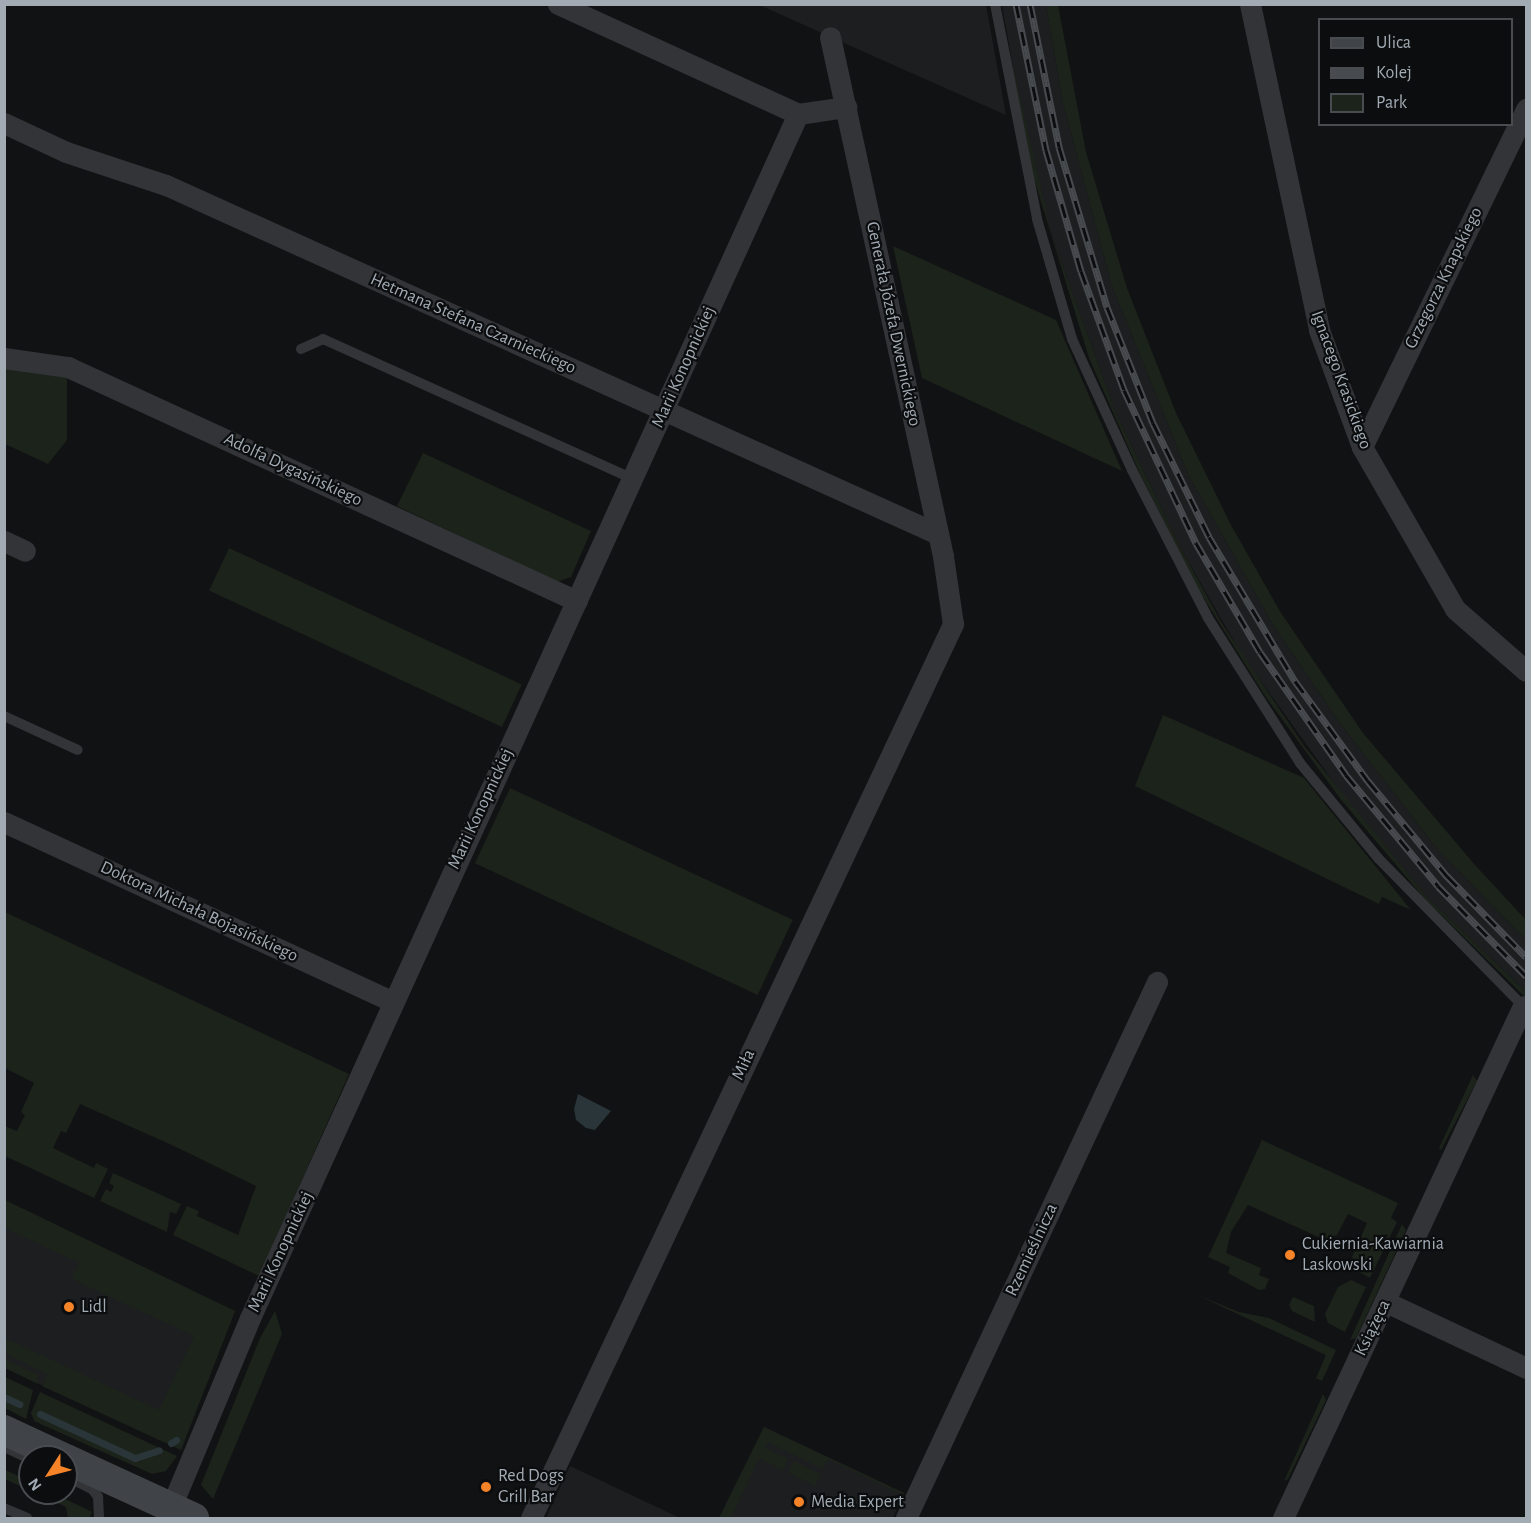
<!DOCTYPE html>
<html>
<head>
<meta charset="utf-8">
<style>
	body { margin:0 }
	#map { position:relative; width:1531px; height:1523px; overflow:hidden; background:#111213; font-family:"Alegreya Sans",sans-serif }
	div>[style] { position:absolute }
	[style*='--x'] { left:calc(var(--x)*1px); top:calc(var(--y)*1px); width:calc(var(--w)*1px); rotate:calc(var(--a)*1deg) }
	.built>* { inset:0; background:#1d1e20 }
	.green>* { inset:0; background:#1c231b; transform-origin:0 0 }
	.water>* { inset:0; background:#293538 }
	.stream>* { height:7px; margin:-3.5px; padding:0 3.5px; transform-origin:3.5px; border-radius:3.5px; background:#293538 }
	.lane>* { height:10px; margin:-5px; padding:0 5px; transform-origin:5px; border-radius:5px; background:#323438 }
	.street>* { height:21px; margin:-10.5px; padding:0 10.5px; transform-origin:10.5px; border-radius:10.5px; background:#323438 }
	.secondary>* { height:30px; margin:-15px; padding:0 15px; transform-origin:15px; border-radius:15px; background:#404448 }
	.rail>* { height:7px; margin-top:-3.5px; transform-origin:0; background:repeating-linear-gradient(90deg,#0c0d0e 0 14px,#474b4f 0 28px); box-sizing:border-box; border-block:2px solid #474b4f }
	.dots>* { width:16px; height:16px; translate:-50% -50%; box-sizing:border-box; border:3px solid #0c0d0e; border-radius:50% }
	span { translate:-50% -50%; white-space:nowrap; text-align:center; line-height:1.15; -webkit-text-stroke:4.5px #0c0d0e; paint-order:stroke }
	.street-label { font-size:18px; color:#a2abb4 }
	.poi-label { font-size:18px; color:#a2abb4 }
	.left { translate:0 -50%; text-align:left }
	.frame { position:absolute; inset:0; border:6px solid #a2abb4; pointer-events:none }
	.legend { position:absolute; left:1318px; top:18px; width:195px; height:108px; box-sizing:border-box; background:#0c0d0e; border:2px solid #484c50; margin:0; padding:8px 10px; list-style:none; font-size:18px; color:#a2abb4 }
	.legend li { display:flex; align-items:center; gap:12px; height:30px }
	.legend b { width:30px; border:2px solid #484c50 }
	.north { position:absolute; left:18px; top:1445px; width:60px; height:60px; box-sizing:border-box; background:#0c0d0e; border:2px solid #484c50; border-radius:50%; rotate:234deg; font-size:16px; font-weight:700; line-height:24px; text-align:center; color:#a2abb4 }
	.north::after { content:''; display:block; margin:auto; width:21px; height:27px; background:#f58327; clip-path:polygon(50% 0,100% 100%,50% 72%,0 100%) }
</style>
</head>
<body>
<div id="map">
	<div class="built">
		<div style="clip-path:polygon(760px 5px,986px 5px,1006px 115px,844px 43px)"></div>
		<div style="clip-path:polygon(1002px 5px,1046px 5px,1063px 103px,1112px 286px,1188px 474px,1272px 623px,1339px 722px,1439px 851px,1526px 940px,1526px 992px,1427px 897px,1345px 798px,1242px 655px,1180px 547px,1116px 413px,1052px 236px,1021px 112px)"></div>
		<div style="clip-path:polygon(5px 1203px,235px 1311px,181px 1450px,5px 1368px)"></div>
		<div style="clip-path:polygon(764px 1427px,904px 1493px,893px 1518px,719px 1518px)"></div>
		<div style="clip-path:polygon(570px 1466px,680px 1518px,546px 1518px)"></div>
	</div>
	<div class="green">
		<div style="clip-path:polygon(999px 5px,1052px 236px,1116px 413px,1180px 547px,1223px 625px,1305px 747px,1427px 897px,1526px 992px,1526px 998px,1424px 898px,1342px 801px,1265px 696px,1198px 589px,1140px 474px,1089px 358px,1032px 172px)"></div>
		<div style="clip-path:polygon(1046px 5px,1058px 5px,1086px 152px,1127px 288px,1176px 413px,1231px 525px,1281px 613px,1363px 733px,1475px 865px,1526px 920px,1526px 940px,1439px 851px,1339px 722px,1272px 623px,1188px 474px,1112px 286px,1063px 103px)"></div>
		<div style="clip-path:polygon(893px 246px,1056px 320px,1122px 471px,922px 378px)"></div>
		<div style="clip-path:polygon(4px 364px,67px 374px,67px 440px,48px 464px,5px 444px)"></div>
		<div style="clip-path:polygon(423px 453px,591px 531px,571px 577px,557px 582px,397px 506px)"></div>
		<div style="left:229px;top:548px;width:323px;height:47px;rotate:25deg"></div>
		<div style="clip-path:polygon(1163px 715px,1304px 778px,1411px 910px,1382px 897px,1379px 904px,1135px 786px)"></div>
		<div style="left:510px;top:788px;width:312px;height:83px;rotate:25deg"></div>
		<div style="clip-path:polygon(5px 912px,349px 1074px,259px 1276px,173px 1235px,187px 1206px,199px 1211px,197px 1216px,238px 1235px,256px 1186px,174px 1146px,80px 1104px,66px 1133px,61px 1131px,53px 1148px,94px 1168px,96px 1163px,108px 1169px,94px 1198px,5px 1156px,5px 1126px,17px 1131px,25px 1115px,21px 1112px,34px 1083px,5px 1068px)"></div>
		<div style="clip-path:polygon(1473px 1075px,1477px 1081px,1441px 1150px,1439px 1148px)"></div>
		<div style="clip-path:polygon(1262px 1140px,1398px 1203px,1391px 1218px,1397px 1222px,1370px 1278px,1355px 1270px,1352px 1257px,1367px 1223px,1348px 1214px,1337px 1235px,1325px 1240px,1248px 1205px,1231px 1232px,1226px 1253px,1261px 1268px,1259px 1275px,1269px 1279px,1265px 1289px,1259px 1290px,1228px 1273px,1230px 1267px,1208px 1257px)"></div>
		<div style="clip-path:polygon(113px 1173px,181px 1204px,176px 1214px,170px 1212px,167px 1232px,100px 1201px,106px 1189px,111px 1192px,114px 1186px,109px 1183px)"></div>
		<div style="clip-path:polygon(5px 1200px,235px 1311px,181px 1450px,42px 1386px,47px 1374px,5px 1353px,5px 1338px,159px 1410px,194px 1336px,72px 1279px,79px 1263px,5px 1228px)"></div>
		<div style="clip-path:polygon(1402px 1224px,1406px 1230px,1356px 1338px,1350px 1340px)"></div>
		<div style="clip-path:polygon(1351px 1280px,1366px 1287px,1345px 1332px,1328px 1323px,1325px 1314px,1338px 1287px)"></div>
		<div style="clip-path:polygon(1197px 1295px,1239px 1312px,1269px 1318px,1336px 1350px,1322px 1381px,1316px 1378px,1326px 1355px)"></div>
		<div style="clip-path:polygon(1293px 1297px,1314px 1306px,1315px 1322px,1292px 1311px,1289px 1305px)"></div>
		<div style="clip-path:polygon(275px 1311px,282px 1334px,213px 1499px,201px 1485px,260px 1338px)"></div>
		<div style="clip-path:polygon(5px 1359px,37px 1374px,38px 1384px,5px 1368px)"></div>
		<div style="clip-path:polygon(5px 1377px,33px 1390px,26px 1419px,5px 1408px)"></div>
		<div style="clip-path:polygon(40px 1392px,177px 1456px,166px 1471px,152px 1474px,34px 1421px,31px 1413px)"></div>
		<div style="clip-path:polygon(1323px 1394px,1326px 1400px,1288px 1479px,1284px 1481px)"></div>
		<div style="clip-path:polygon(764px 1427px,904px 1493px,903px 1495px,828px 1459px,823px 1469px,768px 1442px,765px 1448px,788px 1459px,783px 1470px,759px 1458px,731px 1518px,719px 1518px)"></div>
		<div style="left:794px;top:1461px;width:30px;height:13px;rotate:26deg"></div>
		<div style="clip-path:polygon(5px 1470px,30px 1481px,30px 1491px,5px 1479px)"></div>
		<div style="clip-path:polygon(36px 1493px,53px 1493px,92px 1512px,89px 1518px,68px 1518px,66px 1507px)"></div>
	</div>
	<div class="water">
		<div style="clip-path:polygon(578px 1094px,611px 1111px,595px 1130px,586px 1128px,576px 1120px,574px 1109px)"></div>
	</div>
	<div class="stream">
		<div style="--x:4;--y:1397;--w:17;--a:25"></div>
		<div style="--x:40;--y:1414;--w:105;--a:24.9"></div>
		<div style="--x:135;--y:1458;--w:25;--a:-18"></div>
		<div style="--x:171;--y:1443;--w:6;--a:-31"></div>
	</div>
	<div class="lane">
		<div style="--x:995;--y:4;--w:219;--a:78.9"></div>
		<div style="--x:1037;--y:219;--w:125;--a:73.7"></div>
		<div style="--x:1072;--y:339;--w:144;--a:65.4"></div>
		<div style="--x:1132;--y:470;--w:166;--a:62.8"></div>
		<div style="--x:1208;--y:618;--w:172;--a:57.6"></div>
		<div style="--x:1300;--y:763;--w:123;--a:50.6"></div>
		<div style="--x:1378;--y:858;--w:209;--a:45.6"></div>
		<div style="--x:301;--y:349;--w:24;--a:-24"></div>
		<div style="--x:323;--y:339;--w:340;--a:24.3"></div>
		<div style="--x:4;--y:716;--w:81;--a:24.7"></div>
		<div style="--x:4;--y:1447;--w:29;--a:25"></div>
		<div style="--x:66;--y:1476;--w:30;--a:27"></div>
		<div style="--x:93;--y:1490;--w:9;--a:54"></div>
		<div style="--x:98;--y:1497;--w:21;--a:87"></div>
		<div style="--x:4;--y:1508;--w:25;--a:23"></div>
	</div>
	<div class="street">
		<div style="--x:558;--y:4;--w:264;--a:24.6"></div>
		<div style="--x:798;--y:114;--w:49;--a:-8.3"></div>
		<div style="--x:1250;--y:4;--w:333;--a:78"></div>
		<div style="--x:1319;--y:330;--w:125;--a:69.8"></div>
		<div style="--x:1362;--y:447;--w:187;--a:60.1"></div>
		<div style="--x:1455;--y:609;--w:94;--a:41.1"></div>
		<div style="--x:4;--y:123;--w:68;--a:25.1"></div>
		<div style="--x:66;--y:152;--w:105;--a:18.3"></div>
		<div style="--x:166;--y:185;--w:847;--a:24.33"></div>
		<div style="--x:4;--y:358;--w:65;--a:8"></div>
		<div style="--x:68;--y:367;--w:560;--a:24.69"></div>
		<div style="--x:1362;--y:447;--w:376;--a:-64.1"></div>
		<div style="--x:4;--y:541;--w:23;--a:25"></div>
		<div style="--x:4;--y:822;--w:429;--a:24.8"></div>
		<div style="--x:1386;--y:1302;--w:155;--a:25.2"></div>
		<div style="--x:171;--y:1507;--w:205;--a:-67.3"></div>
		<div style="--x:250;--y:1318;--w:1323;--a:-65.53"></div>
		<div style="--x:531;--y:1518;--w:989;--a:-64.73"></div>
		<div style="--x:953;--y:624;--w:69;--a:-98.4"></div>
		<div style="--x:943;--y:556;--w:531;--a:-102.28"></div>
		<div style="--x:906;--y:1518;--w:592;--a:-64.91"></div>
		<div style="--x:1283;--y:1518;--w:565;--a:-64.89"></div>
	</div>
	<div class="secondary">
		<div style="--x:4;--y:1430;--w:64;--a:25"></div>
		<div style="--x:66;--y:1459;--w:141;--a:24.7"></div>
	</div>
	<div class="rail">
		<div style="--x:1016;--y:4;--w:149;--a:78.4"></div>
		<div style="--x:1046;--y:150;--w:126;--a:73.9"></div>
		<div style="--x:1081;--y:271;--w:127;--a:70.1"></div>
		<div style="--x:1124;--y:390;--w:169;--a:64.8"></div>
		<div style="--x:1196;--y:543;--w:126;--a:59.6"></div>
		<div style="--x:1260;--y:652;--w:150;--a:55"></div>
		<div style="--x:1346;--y:775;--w:144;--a:50.3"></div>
		<div style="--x:1438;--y:886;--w:126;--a:45.6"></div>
		<div style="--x:1030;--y:4;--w:146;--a:78.5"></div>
		<div style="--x:1059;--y:147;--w:167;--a:73.3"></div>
		<div style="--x:1107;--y:307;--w:125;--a:68.4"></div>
		<div style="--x:1153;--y:423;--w:127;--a:63.8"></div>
		<div style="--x:1209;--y:537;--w:168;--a:59.2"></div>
		<div style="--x:1295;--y:681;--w:124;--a:53.9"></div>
		<div style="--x:1368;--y:781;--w:124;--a:50.3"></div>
		<div style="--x:1447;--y:876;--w:113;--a:45.7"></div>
	</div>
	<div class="dots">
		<div style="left:1290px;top:1255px;background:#f58327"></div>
		<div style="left:69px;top:1307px;background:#f58327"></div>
		<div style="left:486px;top:1487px;background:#f58327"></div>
		<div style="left:799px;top:1502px;background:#f58327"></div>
	</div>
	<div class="street-label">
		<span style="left:1444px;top:278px;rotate:-64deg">Grzegorza Knapskiego</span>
		<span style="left:473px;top:324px;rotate:24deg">Hetmana Stefana Czarnieckiego</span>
		<span style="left:893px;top:324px;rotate:78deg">Generała Józefa Dwernickiego</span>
		<span style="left:684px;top:367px;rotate:-66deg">Marii Konopnickiej</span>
		<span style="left:1341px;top:380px;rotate:70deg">Ignacego Krasickiego</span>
		<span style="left:293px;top:470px;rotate:25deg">Adolfa Dygasińskiego</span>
		<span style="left:481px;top:809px;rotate:-65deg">Marii Konopnickiej</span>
		<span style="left:199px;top:912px;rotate:25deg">Doktora Michała Bojasińskiego</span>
		<span style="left:744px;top:1065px;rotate:-65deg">Miła</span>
		<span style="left:1032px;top:1250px;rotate:-65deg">Rzemieślnicza</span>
		<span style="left:281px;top:1252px;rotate:-65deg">Marii Konopnickiej</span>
		<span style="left:1373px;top:1328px;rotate:-64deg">Książęca</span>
	</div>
	<div class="poi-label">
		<span class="left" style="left:1302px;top:1255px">Cukiernia-Kawiarnia<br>Laskowski</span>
		<span class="left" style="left:81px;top:1307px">Lidl</span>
		<span class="left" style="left:498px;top:1487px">Red Dogs<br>Grill Bar</span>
		<span class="left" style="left:811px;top:1502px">Media Expert</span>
	</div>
	<div class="frame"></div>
	<ul class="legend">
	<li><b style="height:8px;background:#404448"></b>Ulica</li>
	<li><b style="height:8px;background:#474b4f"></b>Kolej</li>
	<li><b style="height:16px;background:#1c231b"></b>Park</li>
	</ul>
	<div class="north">N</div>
</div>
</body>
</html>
